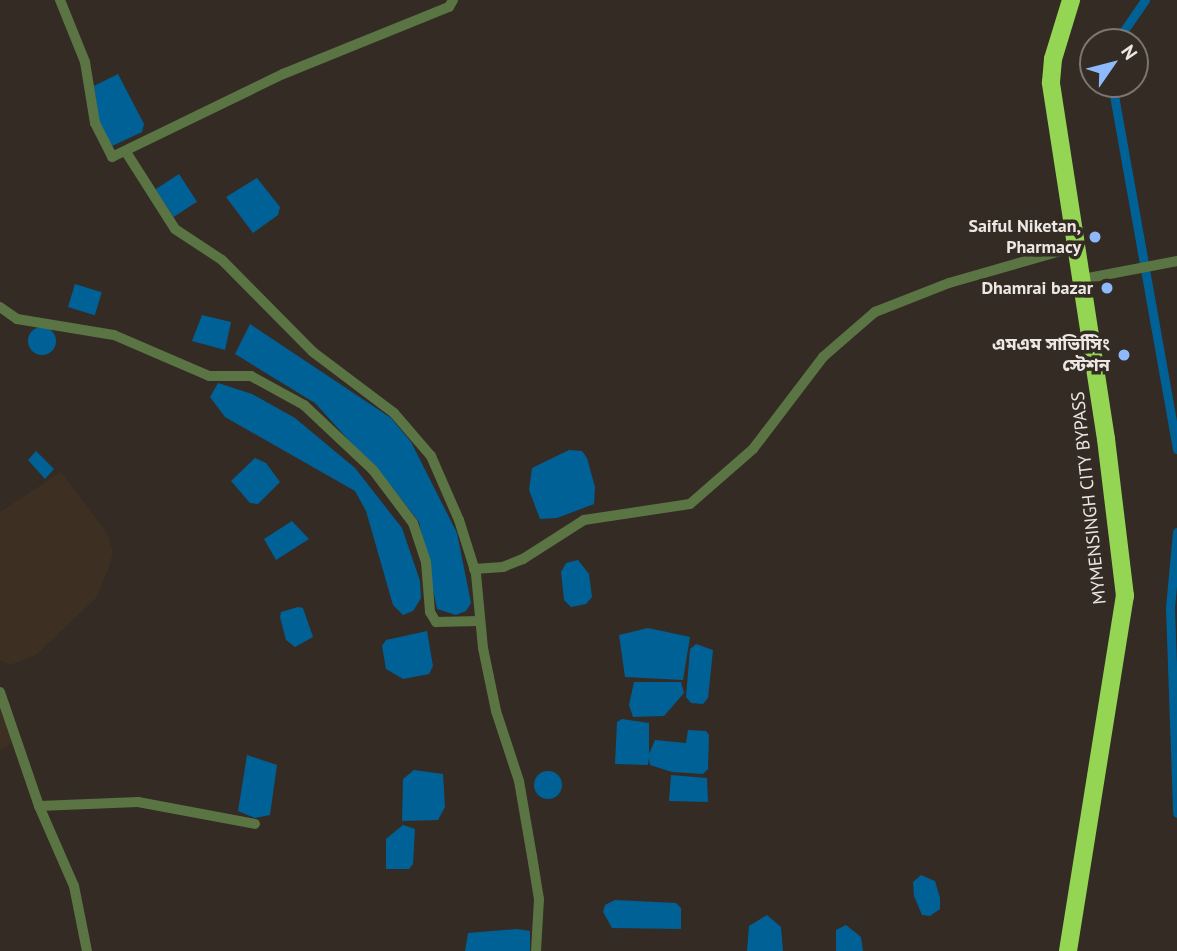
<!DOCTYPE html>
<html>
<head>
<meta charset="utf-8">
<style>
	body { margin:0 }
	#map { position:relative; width:1177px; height:951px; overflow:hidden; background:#332b24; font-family:"PT Sans","Noto Sans Bengali",sans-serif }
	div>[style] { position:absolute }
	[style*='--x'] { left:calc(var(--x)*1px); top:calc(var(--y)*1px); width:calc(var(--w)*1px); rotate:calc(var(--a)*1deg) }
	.built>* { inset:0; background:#3d3023 }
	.water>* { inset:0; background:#006196; transform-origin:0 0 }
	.round { border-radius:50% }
	.canal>* { height:9px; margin:-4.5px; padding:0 4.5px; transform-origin:4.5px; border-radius:4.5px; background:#006196 }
	.street>* { height:10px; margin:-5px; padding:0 5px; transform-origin:5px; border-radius:5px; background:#5a7443 }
	.highway>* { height:18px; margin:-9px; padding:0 9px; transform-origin:9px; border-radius:9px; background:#94d654 }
	.dots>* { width:19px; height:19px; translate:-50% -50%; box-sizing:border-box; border:4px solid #332b24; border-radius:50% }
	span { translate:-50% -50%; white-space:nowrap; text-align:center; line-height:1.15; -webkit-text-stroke:7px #332b24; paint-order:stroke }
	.poi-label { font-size:18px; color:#ece7e2; font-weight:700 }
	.right { translate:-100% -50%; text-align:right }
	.street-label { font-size:18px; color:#ece7e2 }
	.north { position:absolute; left:1079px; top:28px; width:70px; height:70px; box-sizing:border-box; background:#332b24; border:2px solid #7d7670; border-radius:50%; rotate:55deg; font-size:19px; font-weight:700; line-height:28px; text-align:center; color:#ece7e2 }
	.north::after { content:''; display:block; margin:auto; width:24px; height:32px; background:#8eb9fc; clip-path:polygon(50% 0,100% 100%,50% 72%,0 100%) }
</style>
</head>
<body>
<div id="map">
	<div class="built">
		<div style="clip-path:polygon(61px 472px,108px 535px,113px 552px,109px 567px,96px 598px,36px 655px,10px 665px,0 660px,0 512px)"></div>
		<div style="clip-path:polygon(0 703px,12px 743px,0 750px)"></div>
	</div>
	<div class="water">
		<div style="clip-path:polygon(118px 74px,144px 124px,142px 132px,112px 146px,99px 123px,94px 86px)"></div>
		<div style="left:179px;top:174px;width:33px;height:28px;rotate:57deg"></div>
		<div style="clip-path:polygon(257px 178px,280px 207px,278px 215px,253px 233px,226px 197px)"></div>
		<div style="left:75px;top:284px;width:28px;height:24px;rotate:17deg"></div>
		<div style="clip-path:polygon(202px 315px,231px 322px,225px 350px,192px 341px)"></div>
		<div style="clip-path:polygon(250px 324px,391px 418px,411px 442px,457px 533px,471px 603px,466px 611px,456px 615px,437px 609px,419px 522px,395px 491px,315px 403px,235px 354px)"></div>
		<div class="round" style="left:28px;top:327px;width:28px;height:28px"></div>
		<div style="clip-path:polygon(218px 383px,252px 394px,295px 418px,355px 468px,402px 528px,420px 581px,421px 598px,413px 611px,403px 615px,393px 605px,366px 511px,355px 491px,225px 417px,210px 397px)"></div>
		<div style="clip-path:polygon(569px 450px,582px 451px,587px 458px,595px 487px,594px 504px,557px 518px,540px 519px,529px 490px,532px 468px)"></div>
		<div style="clip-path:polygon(36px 451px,54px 469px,45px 479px,28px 460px)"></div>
		<div style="clip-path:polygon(255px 458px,266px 463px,280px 482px,258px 504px,250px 503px,231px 481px)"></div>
		<div style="clip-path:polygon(292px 521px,309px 539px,276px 560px,264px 539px)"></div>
		<div style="clip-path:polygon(578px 560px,589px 574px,592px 597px,586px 604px,571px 607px,564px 600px,561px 572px,566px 563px)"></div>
		<div style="clip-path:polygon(298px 607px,303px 608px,313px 637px,295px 647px,286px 640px,280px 617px,281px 612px)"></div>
		<div style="clip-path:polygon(648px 628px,690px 637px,683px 680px,625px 677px,619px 635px)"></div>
		<div style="clip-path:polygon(427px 631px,433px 666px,429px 674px,403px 679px,386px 669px,382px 646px,386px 640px)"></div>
		<div style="clip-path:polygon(696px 644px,713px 650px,708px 698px,703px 704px,691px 703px,686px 697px,690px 649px)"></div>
		<div style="clip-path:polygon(634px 682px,681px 682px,684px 693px,664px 716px,633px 717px,629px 705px)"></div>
		<div style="clip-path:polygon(622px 719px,649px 723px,649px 754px,655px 740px,686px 743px,688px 730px,706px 731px,709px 735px,708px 769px,703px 774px,672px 772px,650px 765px,649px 758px,648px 765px,615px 764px,617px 722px)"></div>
		<div style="clip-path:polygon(247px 755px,277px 765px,270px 815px,255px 818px,238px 811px)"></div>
		<div style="clip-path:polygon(414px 770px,443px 774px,445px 807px,438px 820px,402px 821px,403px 779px)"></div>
		<div class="round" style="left:534px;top:771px;width:28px;height:28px"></div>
		<div style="clip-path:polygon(671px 775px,707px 778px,708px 802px,669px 801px)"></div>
		<div style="clip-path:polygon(403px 825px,415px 829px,413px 864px,409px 869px,386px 869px,386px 839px)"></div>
		<div style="clip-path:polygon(921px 875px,935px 881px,940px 898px,940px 909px,930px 916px,922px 915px,914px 896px,913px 882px)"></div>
		<div style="clip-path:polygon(615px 900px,676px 903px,681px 908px,681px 929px,612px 928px,603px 912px,605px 905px)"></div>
		<div style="clip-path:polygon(767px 915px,781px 927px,783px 951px,747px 951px,749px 926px)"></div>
		<div style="clip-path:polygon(846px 925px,861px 937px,863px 951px,836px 951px,836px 930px)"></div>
		<div style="clip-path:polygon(517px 929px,530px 931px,530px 951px,465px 951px,468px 933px)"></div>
	</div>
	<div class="canal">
		<div style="--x:1116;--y:42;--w:51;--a:-55.4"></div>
		<div style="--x:1112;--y:84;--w:371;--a:79.9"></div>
		<div style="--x:1177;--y:532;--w:76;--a:95.3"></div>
		<div style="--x:1170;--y:608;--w:205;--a:88"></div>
	</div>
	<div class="street">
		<div style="--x:60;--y:0;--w:67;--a:68"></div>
		<div style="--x:85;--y:62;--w:62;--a:80.7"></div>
		<div style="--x:95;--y:123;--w:38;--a:63"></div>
		<div style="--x:112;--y:157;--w:190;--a:-25.9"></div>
		<div style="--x:283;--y:74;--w:179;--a:-22"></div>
		<div style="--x:449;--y:7;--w:8;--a:-60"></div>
		<div style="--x:126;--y:152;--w:91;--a:57.5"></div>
		<div style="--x:175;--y:229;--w:56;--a:33.4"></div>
		<div style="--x:222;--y:260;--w:129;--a:45.3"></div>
		<div style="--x:313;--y:352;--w:101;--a:37"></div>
		<div style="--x:394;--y:413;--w:57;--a:49.3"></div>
		<div style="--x:431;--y:456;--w:70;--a:66.4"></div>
		<div style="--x:459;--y:520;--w:57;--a:72.5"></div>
		<div style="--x:476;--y:574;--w:74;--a:84.6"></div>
		<div style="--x:483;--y:648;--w:64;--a:78.3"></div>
		<div style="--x:496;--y:711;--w:74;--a:71.8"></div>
		<div style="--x:519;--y:781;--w:76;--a:80.2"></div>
		<div style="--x:532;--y:856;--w:44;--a:80.8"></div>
		<div style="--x:539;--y:899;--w:52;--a:93.3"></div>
		<div style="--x:1083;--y:279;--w:96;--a:-10.8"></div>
		<div style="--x:0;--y:307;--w:21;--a:35"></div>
		<div style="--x:17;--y:319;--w:98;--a:9.4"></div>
		<div style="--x:114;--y:335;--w:103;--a:23.3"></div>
		<div style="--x:209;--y:376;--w:42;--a:0"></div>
		<div style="--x:251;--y:376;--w:60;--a:28.7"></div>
		<div style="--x:304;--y:405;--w:95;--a:43.3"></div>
		<div style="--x:373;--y:470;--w:66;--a:53"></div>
		<div style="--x:413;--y:523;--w:41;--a:71.6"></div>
		<div style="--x:426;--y:562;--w:50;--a:85.4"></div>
		<div style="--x:430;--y:612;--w:12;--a:59"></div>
		<div style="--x:436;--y:622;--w:44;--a:-1.3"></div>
		<div style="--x:474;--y:569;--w:29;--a:-4"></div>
		<div style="--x:503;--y:567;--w:22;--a:-22"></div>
		<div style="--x:523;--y:559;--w:72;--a:-32.6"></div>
		<div style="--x:584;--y:520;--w:107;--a:-8.6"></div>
		<div style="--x:690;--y:504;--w:84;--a:-41.1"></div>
		<div style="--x:753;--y:449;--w:116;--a:-52.7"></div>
		<div style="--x:823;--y:357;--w:69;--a:-40.9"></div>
		<div style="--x:875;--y:312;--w:79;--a:-21.4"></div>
		<div style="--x:949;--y:283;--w:134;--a:-16"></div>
		<div style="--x:0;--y:692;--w:120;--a:71.1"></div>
		<div style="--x:39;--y:806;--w:87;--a:66.4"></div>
		<div style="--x:74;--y:886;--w:66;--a:78.7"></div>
		<div style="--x:39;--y:806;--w:99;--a:-2.3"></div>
		<div style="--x:138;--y:802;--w:119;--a:10.6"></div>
	</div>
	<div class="highway">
		<div style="--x:1068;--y:951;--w:360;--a:-80.9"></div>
		<div style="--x:1125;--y:596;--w:158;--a:-96.9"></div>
		<div style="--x:1106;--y:439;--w:361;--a:-98.8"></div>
		<div style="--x:1051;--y:82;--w:23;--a:-85"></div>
		<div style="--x:1053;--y:59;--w:62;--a:-73"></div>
	</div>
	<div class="dots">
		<div style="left:1095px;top:237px;background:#8eb9fc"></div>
		<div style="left:1107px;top:288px;background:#8eb9fc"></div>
		<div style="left:1124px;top:355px;background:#8eb9fc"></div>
	</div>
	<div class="poi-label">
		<span class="right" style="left:1081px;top:237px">Saiful Niketan,<br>Pharmacy</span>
		<span class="right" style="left:1093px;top:288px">Dhamrai bazar</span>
		<span class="right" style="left:1110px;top:355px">এমএম সাভ‌িসি‌িং<br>স্ট‌েশন</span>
	</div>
	<div class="street-label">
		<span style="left:1089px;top:498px;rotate:-96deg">MYMENSINGH CITY BYPASS</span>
	</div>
	<div class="north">N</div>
</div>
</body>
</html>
